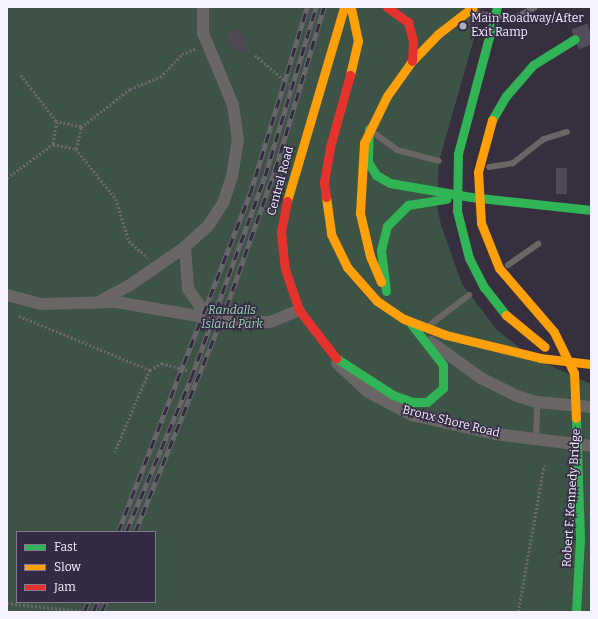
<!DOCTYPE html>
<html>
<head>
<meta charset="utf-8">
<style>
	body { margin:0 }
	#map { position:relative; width:598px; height:619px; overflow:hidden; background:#36303e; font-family:Bitter,serif }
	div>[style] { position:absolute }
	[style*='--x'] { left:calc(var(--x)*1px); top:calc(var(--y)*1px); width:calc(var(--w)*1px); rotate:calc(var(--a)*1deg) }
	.green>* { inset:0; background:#3c5346 }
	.building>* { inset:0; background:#4f4a56; transform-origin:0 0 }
	.highway-tunnel>* { height:21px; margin-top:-10.5px; transform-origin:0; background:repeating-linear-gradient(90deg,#534d5b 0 21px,transparent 0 31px) }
	.path>* { height:2.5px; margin-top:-1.25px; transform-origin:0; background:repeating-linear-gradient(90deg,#6c666a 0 2px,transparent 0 4px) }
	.lane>* { height:6px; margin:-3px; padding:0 3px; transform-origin:3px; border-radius:3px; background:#6b6666 }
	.street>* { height:12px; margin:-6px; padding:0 6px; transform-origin:6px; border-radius:6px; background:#6b6666 }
	.fast>* { height:9px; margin:-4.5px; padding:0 4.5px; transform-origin:4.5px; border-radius:4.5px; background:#30b455 }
	.slow>* { height:9px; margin:-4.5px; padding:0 4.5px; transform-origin:4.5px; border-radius:4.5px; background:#ff9f0a }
	.jam>* { height:9px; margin:-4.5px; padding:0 4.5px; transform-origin:4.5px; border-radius:4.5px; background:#e5322d }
	.rail>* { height:4.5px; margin-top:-2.25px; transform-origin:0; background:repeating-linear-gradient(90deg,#352a44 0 9px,#6b666c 0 18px); box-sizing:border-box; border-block:1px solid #6b666c }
	.fast-bridge>* { height:9px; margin:-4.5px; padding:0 4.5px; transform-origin:4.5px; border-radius:4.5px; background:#30b455 }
	.slow-bridge>* { height:9px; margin:-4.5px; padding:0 4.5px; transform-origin:4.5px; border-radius:4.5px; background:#ff9f0a }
	.jam-bridge>* { height:9px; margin:-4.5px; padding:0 4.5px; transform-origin:4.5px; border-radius:4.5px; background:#e5322d }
	.dots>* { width:11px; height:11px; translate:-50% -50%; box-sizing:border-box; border:2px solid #352a44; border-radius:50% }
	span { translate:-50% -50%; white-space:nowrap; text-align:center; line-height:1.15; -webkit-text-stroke:3px #352a44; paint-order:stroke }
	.poi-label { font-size:12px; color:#f6f1ff }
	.left { translate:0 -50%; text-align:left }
	.street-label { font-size:12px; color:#f6f1ff }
	.park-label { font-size:12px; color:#9ad3af; font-style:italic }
	.frame { position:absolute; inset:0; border:8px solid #f6f1ff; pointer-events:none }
	.legend { position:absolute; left:16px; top:531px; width:140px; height:72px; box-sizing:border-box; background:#352a44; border:1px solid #827a8f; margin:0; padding:5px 7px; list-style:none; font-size:12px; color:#f6f1ff }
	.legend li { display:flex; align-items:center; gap:8px; height:20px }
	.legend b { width:20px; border:1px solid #827a8f }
</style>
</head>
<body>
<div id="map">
	<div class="green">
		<div style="clip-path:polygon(evenodd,7px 7px,483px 7px,439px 161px,437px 205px,441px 225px,462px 284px,497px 330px,531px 357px,591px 384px,591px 612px,7px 612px,7px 7px,17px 532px,155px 532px,155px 602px,17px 602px,17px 532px)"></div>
	</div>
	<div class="building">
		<div style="clip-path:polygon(236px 29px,246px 38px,246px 52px,239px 52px,229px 44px,227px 36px,230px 30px)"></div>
		<div style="left:556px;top:168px;width:11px;height:26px"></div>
	</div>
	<div class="highway-tunnel">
		<div style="--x:575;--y:39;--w:17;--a:-21"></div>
	</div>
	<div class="path">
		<div style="--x:255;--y:55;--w:45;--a:40.5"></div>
		<div style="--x:21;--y:75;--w:59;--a:52.5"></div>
		<div style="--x:81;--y:127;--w:62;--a:-37.8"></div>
		<div style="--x:130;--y:89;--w:32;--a:-22"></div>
		<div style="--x:160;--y:77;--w:32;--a:-46"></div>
		<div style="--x:182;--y:54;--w:16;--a:-22"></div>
		<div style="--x:76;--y:149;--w:23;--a:-77"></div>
		<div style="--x:81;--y:127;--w:25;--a:-168"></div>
		<div style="--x:57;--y:122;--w:22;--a:100"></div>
		<div style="--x:53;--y:144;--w:24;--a:12"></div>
		<div style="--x:76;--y:149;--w:64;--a:51.3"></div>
		<div style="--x:116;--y:199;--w:44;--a:72.8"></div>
		<div style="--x:129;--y:241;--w:25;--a:42"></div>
		<div style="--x:7;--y:178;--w:57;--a:-36.5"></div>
		<div style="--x:19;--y:316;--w:142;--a:22.4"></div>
		<div style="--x:150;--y:370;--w:89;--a:113.1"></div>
		<div style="--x:150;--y:370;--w:14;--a:-30"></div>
		<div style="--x:162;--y:363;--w:28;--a:17"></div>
		<div style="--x:7;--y:603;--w:81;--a:6.4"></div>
		<div style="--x:518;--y:612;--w:149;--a:-80"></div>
	</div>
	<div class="lane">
		<div style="--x:471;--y:12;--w:41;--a:11.3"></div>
		<div style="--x:511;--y:20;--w:27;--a:-28"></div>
		<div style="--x:374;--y:133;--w:29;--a:36"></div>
		<div style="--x:397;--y:150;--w:43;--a:14.7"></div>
		<div style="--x:489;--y:167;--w:24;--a:-9"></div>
		<div style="--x:513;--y:163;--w:39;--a:-38"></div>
		<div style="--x:544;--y:139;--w:24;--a:-17"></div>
		<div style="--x:508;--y:265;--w:37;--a:-35"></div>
		<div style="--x:431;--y:324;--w:48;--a:-37.3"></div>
		<div style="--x:536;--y:440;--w:38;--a:-88"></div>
	</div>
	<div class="street">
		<div style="--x:203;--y:7;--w:26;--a:90"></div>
		<div style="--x:203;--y:33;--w:78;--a:67.4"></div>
		<div style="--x:233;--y:105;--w:34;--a:82"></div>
		<div style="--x:238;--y:139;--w:37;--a:99"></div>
		<div style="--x:232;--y:176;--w:28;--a:108"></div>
		<div style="--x:223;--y:203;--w:27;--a:123"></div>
		<div style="--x:208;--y:226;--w:31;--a:138"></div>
		<div style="--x:185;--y:247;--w:42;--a:85.9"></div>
		<div style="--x:188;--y:289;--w:37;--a:55"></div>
		<div style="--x:7;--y:295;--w:35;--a:15"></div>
		<div style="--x:41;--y:304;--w:75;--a:-1.5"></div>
		<div style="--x:116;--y:302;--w:125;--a:9.7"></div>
		<div style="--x:239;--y:323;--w:31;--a:-2"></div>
		<div style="--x:270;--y:322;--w:31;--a:-22"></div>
		<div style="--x:102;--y:300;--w:32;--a:-28"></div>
		<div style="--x:130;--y:285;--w:67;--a:-34.6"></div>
		<div style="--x:431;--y:342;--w:62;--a:35.8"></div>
		<div style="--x:481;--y:378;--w:40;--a:26.6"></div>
		<div style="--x:517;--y:396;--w:21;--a:17"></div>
		<div style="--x:537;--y:402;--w:54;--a:5.3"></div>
		<div style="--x:337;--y:363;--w:42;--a:43.1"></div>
		<div style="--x:368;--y:392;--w:50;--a:27.6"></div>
		<div style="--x:412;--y:415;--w:85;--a:12.9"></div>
		<div style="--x:495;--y:434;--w:97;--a:7.1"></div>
	</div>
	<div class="fast">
		<div style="--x:492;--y:120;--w:28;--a:-60"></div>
		<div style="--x:506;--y:96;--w:41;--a:-48.9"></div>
		<div style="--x:533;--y:65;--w:49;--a:-31.8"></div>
		<div style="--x:369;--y:129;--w:33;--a:92"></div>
		<div style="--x:368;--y:162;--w:15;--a:58"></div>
		<div style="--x:376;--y:175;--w:16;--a:30"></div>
		<div style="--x:390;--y:183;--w:82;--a:9.8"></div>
		<div style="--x:471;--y:197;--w:121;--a:6.2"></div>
		<div style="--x:386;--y:291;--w:41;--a:-97"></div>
		<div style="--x:381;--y:250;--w:25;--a:-76"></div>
		<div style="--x:387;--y:226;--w:30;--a:-45"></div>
		<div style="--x:408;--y:205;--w:39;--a:-9"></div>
		<div style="--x:336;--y:358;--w:68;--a:33"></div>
		<div style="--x:393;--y:395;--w:20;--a:20"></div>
		<div style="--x:412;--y:402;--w:15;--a:0"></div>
		<div style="--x:427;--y:402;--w:21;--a:-41"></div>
		<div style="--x:443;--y:388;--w:23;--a:-90"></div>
		<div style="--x:443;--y:365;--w:56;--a:-127.7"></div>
		<div style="--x:576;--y:612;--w:73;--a:-86.9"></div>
	</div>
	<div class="slow">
		<div style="--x:350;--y:75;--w:35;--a:-77"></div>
		<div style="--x:358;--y:41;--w:35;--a:-102"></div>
		<div style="--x:287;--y:201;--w:202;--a:-73.6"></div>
		<div style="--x:381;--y:282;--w:28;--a:-113"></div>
		<div style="--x:370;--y:256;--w:44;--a:-103.1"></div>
		<div style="--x:360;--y:213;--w:70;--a:-86.7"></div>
		<div style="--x:364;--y:143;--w:52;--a:-63.9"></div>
		<div style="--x:387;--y:96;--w:43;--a:-54.5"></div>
		<div style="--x:412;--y:61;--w:37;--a:-46"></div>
		<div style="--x:438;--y:34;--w:44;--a:-37.6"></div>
		<div style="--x:540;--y:358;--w:51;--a:6.7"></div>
	</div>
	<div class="jam">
		<div style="--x:387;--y:7;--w:26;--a:36"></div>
		<div style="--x:408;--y:22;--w:20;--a:75"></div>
		<div style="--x:413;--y:41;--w:20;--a:93"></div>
		<div style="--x:287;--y:201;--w:32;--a:101"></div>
		<div style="--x:281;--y:232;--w:37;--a:84"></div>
		<div style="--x:285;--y:269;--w:43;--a:71.1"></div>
		<div style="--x:299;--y:310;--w:61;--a:52.4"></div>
	</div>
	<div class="rail">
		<div style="--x:118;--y:532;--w:363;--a:-68.7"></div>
		<div style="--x:250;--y:194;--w:195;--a:-73"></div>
		<div style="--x:126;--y:532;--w:167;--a:-67.1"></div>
		<div style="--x:191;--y:378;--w:215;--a:-69.9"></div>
		<div style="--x:265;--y:176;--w:177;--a:-73.2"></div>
		<div style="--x:135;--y:532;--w:242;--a:-67.9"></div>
		<div style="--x:226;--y:308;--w:146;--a:-70.5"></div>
		<div style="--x:275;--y:170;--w:170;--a:-73.3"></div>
		<div style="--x:84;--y:612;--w:11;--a:-68"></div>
		<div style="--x:93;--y:612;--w:11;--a:-68"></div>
		<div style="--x:101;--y:612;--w:11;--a:-63"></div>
	</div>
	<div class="fast-bridge">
		<div style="--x:497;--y:7;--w:152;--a:104.9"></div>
		<div style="--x:458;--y:154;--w:57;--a:91"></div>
		<div style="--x:457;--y:211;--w:49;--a:75.7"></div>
		<div style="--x:469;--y:258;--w:33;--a:63"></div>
		<div style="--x:484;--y:287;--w:36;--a:52"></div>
		<div style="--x:576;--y:418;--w:121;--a:88.1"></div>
	</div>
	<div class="slow-bridge">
		<div style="--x:492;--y:120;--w:54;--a:105.1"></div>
		<div style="--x:478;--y:172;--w:51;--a:86.6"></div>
		<div style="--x:481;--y:223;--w:48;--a:68.2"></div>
		<div style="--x:499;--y:268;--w:84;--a:49.3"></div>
		<div style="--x:554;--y:332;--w:46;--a:64"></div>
		<div style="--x:574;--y:373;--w:45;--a:87.5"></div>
		<div style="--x:326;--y:197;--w:37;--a:82"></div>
		<div style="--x:331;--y:234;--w:37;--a:64"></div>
		<div style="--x:347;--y:267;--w:45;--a:48.6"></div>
		<div style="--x:377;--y:301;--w:32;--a:34"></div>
		<div style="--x:404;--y:319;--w:45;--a:20.9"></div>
		<div style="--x:446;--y:335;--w:97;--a:13.7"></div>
		<div style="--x:506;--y:315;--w:50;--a:39.4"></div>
	</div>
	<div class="jam-bridge">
		<div style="--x:326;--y:197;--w:15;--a:-98"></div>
		<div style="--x:324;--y:182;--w:36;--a:-80"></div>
		<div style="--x:330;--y:147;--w:75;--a:-74.5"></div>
	</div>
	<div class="dots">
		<div style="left:463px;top:26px;background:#b3adbb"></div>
	</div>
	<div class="poi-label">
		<span class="left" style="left:471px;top:26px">Main Roadway/After<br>Exit Ramp</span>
	</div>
	<div class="street-label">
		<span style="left:281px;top:181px;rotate:-75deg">Central Road</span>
		<span style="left:451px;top:422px;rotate:14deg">Bronx Shore Road</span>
		<span style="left:572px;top:498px;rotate:-86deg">Robert F. Kennedy Bridge</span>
	</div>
	<div class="park-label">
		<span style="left:232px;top:318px">Randalls<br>Island Park</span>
	</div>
	<div class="frame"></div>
	<ul class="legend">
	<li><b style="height:5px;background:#30b455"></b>Fast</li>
	<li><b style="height:5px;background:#ff9f0a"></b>Slow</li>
	<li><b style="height:5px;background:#e5322d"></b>Jam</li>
	</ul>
</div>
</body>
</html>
